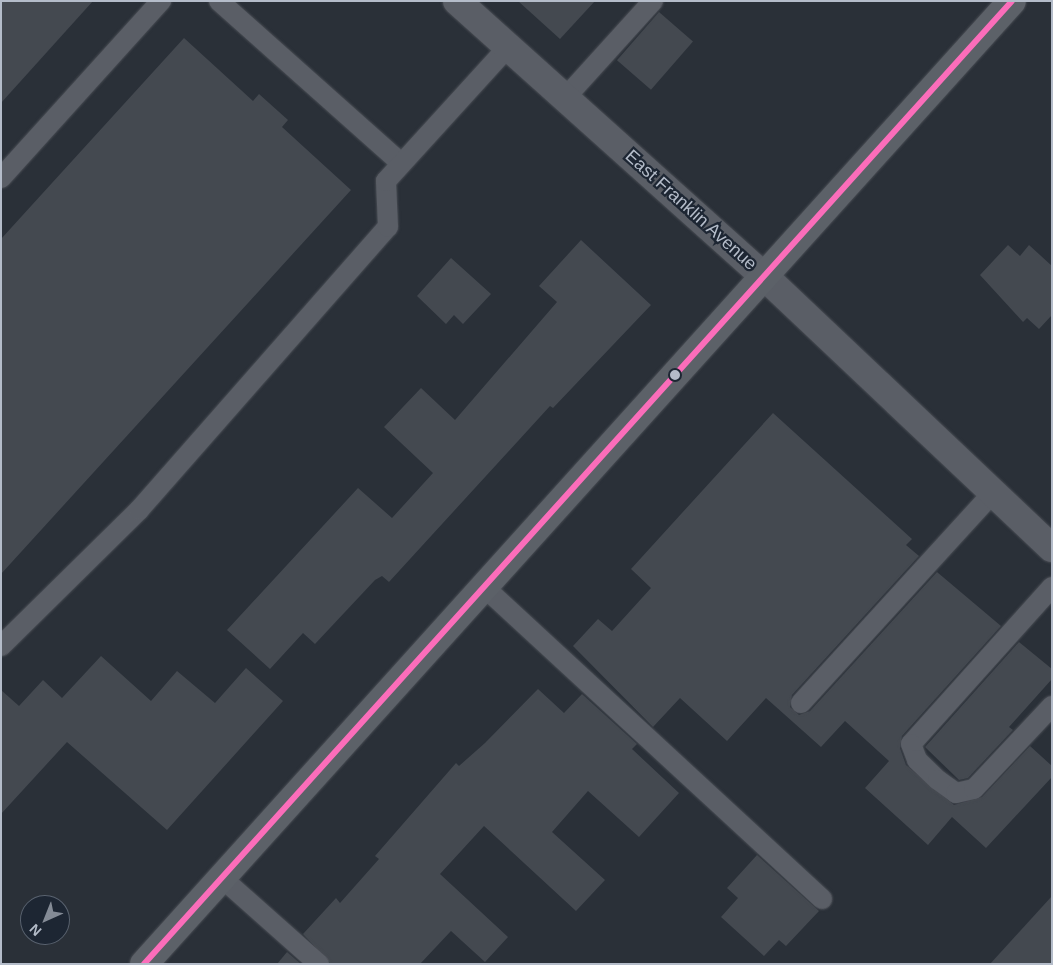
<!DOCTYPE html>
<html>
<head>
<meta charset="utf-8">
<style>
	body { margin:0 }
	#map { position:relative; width:1053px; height:965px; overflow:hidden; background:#2a3038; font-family:Arial,sans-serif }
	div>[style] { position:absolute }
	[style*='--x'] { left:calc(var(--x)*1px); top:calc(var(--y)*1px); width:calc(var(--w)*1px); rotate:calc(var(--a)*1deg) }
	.building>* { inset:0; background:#444950; transform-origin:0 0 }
	.roads { filter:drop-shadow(0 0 1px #484c53) drop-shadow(0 0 1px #484c53) }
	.lane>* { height:20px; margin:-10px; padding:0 10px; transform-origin:10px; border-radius:10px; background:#5a5e66 }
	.street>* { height:28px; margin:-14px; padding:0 14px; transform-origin:14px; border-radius:14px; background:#5a5e66 }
	.primary>* { height:28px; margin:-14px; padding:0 14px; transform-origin:14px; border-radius:14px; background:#5c6168 }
	.bus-1>* { height:6px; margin:-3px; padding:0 3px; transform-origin:3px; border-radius:3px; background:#fb6dba }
	.dots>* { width:14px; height:14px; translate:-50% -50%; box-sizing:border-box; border:2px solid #1d2633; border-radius:50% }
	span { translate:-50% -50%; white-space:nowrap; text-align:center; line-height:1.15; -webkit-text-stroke:4.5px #1d2633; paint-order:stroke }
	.street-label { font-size:18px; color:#b4bcc9 }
	.frame { position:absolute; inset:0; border:2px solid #b4bcc9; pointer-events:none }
	.north { position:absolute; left:20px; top:895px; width:50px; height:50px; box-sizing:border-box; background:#1d2633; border:1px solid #59626f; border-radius:50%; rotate:224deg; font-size:14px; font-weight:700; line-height:20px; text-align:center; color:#b4bcc9 }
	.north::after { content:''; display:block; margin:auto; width:18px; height:22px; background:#848b96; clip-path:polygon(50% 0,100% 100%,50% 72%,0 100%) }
</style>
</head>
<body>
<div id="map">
	<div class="building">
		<div style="clip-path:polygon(1px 1px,93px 1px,1px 103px)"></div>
		<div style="clip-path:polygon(518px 1px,595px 1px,560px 39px)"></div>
		<div style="left:659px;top:12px;width:45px;height:64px;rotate:41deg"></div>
		<div style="clip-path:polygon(184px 38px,253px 101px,259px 94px,288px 120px,282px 127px,351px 190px,1px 574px,1px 239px)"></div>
		<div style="clip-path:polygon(581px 240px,651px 305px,553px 408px,550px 406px,389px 582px,382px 576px,375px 580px,315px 644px,303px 633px,270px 669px,227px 630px,358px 488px,392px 518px,433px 473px,384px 427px,421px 388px,455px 420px,557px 302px,539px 286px)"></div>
		<div style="clip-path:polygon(1008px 245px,1020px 256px,1029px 245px,1052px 266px,1052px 315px,1039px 329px,1027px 318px,1023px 322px,980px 275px)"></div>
		<div style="clip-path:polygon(451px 258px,491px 294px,463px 324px,454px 315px,446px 324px,417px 296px)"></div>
		<div style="clip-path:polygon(773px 413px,912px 539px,906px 545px,919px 556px,792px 695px,790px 707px,799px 715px,810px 711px,937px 572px,1001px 626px,902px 736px,900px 748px,906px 765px,954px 805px,982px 797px,1030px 746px,1052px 766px,1052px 777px,986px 848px,952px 817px,928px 845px,865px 788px,889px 761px,845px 721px,821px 747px,766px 698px,727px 741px,680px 698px,653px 727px,573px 646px,598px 619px,612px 631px,651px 588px,631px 569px)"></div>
		<div style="clip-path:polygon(1019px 642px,1052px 669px,1052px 679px,1009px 727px,1013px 730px,968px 778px,959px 780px,925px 747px)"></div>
		<div style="clip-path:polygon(101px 656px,151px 701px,177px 671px,215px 703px,246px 668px,283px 701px,167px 830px,67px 742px,1px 814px,1px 690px,19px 706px,43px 680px,62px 698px)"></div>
		<div style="clip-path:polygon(538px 689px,564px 713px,582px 694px,637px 744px,632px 749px,679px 793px,639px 837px,588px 791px,552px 832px,605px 880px,576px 911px,484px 826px,440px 874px,508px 937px,485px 962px,451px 931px,420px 964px,331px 964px,303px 934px,336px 898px,340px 903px,379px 859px,375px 856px,456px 763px,459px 766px,485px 743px)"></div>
		<div style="clip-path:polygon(757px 855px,819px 911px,786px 946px,779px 940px,764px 956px,721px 917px,738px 898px,727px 888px)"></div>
		<div style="clip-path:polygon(1052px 896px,1052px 964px,990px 964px)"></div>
		<div style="clip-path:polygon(287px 952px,301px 964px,277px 964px)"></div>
	</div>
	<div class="roads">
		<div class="lane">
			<div style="--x:219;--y:1;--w:244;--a:41.7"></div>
			<div style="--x:565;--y:98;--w:131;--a:-47.8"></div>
			<div style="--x:1;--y:178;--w:239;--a:-47.9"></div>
			<div style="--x:484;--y:587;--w:460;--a:42.7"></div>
			<div style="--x:1052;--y:587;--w:211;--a:131.9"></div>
			<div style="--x:911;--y:744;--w:17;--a:69"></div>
			<div style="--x:917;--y:760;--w:29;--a:44"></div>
			<div style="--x:938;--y:780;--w:22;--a:36"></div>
			<div style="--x:956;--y:793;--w:18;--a:-13"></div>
			<div style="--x:974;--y:789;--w:114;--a:-46.8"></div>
			<div style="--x:1;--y:646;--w:194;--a:-44.6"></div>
			<div style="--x:139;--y:510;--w:377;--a:-48.7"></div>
			<div style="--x:388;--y:227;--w:46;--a:-92.5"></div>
			<div style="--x:386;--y:181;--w:181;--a:-47.7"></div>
			<div style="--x:801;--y:703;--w:285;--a:-47.6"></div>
			<div style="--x:222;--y:878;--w:130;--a:41.6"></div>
		</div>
		<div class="street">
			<div style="--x:457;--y:1;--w:412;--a:41.9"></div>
			<div style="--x:764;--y:276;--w:396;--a:43.4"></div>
		</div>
		<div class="primary">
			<div style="--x:144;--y:964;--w:1296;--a:-47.97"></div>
		</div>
	</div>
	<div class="bus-1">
		<div style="--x:144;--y:964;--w:1296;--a:-47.97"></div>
	</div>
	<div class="dots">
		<div style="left:675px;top:375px;background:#b4bcc9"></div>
	</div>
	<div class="street-label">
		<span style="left:691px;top:210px;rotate:42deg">East Franklin Avenue</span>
	</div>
	<div class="frame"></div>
	<div class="north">N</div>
</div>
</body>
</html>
